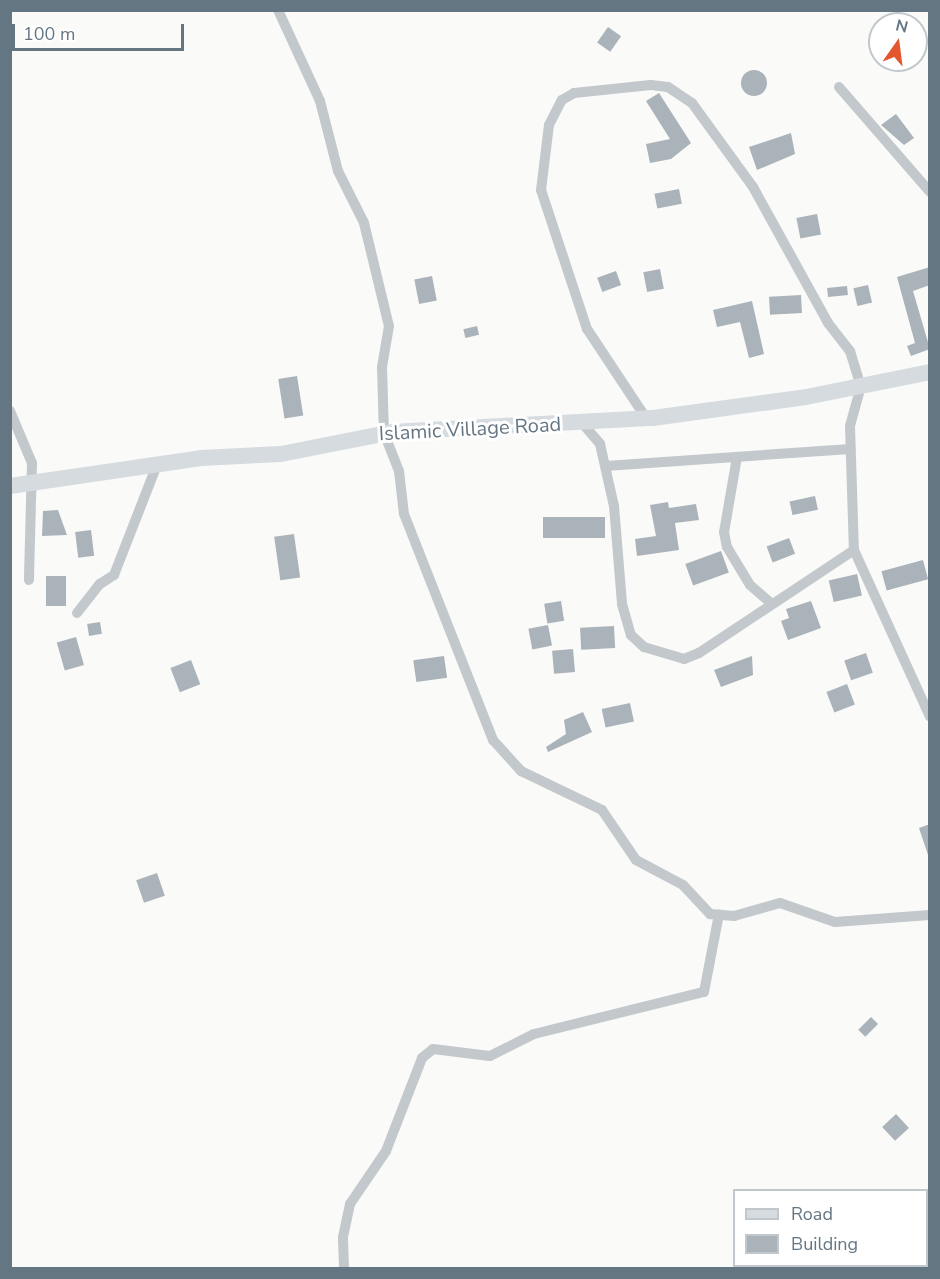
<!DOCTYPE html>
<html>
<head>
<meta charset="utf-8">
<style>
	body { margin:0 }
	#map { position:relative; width:940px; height:1279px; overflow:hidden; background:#fafaf8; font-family:"Nunito Sans",sans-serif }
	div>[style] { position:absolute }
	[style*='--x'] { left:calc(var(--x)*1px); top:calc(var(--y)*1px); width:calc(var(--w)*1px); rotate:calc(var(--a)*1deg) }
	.building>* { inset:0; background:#aab3b9; transform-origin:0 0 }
	.round { border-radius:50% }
	.street>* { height:10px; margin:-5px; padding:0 5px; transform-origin:5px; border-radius:5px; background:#c3c8cc }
	.secondary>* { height:16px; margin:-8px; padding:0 8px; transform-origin:8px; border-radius:8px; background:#d6dbdf }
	span { translate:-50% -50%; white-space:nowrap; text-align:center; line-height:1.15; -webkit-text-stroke:6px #fff; paint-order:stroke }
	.street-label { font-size:20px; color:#657683 }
	.frame { position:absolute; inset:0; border:12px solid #657683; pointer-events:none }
	.legend { position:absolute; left:733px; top:1189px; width:195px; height:78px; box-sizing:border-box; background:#fff; border:2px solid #c1c8cd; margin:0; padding:8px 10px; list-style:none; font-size:18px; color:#657683 }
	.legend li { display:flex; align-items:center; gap:12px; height:30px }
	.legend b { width:30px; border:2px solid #c1c8cd }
	.north { position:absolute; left:868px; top:12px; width:60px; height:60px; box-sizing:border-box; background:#fff; border:2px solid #c1c8cd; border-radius:50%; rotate:14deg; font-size:16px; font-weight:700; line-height:24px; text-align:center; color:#657683 }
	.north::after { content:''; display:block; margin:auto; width:21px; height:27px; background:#e4572e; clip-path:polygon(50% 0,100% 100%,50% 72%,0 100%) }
	.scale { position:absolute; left:12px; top:24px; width:172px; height:27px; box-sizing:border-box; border:3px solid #657683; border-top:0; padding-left:8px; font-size:18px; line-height:21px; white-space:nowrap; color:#657683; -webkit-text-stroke:4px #fff; paint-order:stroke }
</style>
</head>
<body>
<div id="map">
	<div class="building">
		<div style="left:608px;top:27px;width:16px;height:19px;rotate:35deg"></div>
		<div class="round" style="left:741px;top:70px;width:26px;height:26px"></div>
		<div style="clip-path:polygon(659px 93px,691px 143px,671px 159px,650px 163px,646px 144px,670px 139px,646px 101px)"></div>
		<div style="clip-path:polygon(896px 114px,914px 138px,904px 145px,881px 125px)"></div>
		<div style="clip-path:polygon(791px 133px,795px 154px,757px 170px,749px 147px)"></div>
		<div style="left:679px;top:189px;width:15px;height:25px;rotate:79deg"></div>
		<div style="left:817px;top:214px;width:21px;height:21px;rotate:79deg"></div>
		<div style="clip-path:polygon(930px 267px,930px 285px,913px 291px,930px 349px,911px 356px,907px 346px,915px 343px,897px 277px)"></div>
		<div style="left:660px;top:269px;width:20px;height:17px;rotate:79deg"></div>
		<div style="left:616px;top:271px;width:15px;height:20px;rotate:70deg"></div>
		<div style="left:432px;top:276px;width:25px;height:18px;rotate:79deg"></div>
		<div style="left:868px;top:285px;width:18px;height:15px;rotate:77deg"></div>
		<div style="left:847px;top:286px;width:9px;height:20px;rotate:84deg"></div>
		<div style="left:801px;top:295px;width:18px;height:32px;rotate:87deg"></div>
		<div style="clip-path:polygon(752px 301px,764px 354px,749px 358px,740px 322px,717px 327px,713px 310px)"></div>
		<div style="left:477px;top:326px;width:9px;height:14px;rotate:77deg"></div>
		<div style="left:297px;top:376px;width:40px;height:19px;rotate:81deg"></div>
		<div style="left:815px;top:496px;width:14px;height:26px;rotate:78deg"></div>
		<div style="clip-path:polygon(668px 502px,669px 508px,696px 504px,699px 520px,675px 523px,679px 550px,637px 556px,635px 539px,656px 536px,650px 505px)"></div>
		<div style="clip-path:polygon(58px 510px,67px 535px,42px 536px,43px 511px)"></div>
		<div style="left:605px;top:517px;width:21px;height:62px;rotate:90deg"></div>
		<div style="left:91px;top:530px;width:26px;height:16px;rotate:83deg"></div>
		<div style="left:294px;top:534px;width:44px;height:20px;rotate:82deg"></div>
		<div style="left:789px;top:538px;width:17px;height:24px;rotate:69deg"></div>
		<div style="left:721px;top:551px;width:23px;height:38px;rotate:70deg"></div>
		<div style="left:923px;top:560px;width:20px;height:43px;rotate:75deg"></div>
		<div style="left:857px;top:574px;width:22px;height:29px;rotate:77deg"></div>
		<div style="left:46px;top:576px;width:20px;height:30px"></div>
		<div style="left:561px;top:601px;width:20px;height:17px;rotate:81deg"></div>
		<div style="clip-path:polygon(811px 601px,821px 628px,788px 640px,781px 621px,789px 618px,786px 609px)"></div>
		<div style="left:100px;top:622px;width:12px;height:13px;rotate:81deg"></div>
		<div style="left:548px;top:625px;width:21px;height:20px;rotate:79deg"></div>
		<div style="left:614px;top:626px;width:22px;height:34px;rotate:87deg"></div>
		<div style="left:76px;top:637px;width:29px;height:20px;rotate:74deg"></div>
		<div style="left:573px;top:649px;width:23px;height:21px;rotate:85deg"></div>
		<div style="left:866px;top:653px;width:21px;height:23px;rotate:71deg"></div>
		<div style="left:444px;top:656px;width:22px;height:31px;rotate:82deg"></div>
		<div style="clip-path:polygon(752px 656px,753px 675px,721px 687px,714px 670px)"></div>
		<div style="left:191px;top:660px;width:26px;height:22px;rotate:69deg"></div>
		<div style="left:847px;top:684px;width:22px;height:22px;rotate:69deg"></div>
		<div style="left:630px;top:703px;width:19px;height:29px;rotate:78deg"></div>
		<div style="clip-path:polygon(583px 712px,592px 732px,548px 752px,546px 747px,566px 734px,564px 720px)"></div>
		<div style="clip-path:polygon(930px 824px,930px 854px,928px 855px,919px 828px)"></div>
		<div style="left:157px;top:873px;width:24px;height:22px;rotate:71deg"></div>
		<div style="left:871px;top:1017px;width:10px;height:18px;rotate:45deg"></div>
		<div style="left:896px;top:1114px;width:19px;height:19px;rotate:47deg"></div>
	</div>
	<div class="street">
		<div style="--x:278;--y:10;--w:100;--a:65.2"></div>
		<div style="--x:320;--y:101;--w:72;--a:75.6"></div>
		<div style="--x:338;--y:171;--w:58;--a:63.4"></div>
		<div style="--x:364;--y:223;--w:106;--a:76.4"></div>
		<div style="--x:389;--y:326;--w:42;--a:99.7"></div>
		<div style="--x:382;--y:367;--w:66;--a:88.3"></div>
		<div style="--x:384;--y:433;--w:41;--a:68.5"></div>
		<div style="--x:399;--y:471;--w:43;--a:83.4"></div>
		<div style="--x:404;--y:514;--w:243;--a:68.5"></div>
		<div style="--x:493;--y:740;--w:42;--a:47.9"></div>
		<div style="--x:521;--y:771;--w:90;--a:25.7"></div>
		<div style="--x:602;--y:810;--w:60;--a:55.8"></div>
		<div style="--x:636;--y:860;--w:53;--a:28"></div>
		<div style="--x:683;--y:885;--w:40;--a:47"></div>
		<div style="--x:710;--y:914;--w:24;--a:5"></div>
		<div style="--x:734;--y:916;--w:48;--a:-15.8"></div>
		<div style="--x:780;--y:903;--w:58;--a:19.1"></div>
		<div style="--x:835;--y:922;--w:95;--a:-4.2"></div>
		<div style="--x:839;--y:87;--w:139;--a:49.1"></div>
		<div style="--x:10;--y:411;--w:56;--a:67.1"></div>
		<div style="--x:32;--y:463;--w:117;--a:91.5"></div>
		<div style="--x:646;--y:418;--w:107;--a:-123.5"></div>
		<div style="--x:587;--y:329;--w:146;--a:-108.3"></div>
		<div style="--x:541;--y:190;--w:65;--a:-83"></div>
		<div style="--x:549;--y:125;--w:28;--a:-63"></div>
		<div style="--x:562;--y:100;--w:14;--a:-30"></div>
		<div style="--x:574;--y:93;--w:77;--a:-5.9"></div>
		<div style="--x:651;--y:85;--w:17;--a:7"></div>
		<div style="--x:668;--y:87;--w:29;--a:34"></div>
		<div style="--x:692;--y:103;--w:104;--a:54"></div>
		<div style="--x:753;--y:187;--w:155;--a:61.1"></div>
		<div style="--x:828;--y:323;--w:36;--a:52"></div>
		<div style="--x:850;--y:351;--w:37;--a:73"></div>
		<div style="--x:861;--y:386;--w:41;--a:105.4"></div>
		<div style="--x:850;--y:426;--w:124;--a:88.2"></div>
		<div style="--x:854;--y:550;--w:183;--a:65.5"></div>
		<div style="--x:582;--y:423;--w:28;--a:49"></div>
		<div style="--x:600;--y:444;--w:64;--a:77.3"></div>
		<div style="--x:614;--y:506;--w:98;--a:85.3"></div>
		<div style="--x:622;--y:604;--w:32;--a:74"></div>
		<div style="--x:631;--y:635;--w:18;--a:43"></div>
		<div style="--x:644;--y:647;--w:42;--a:16.7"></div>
		<div style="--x:684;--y:659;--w:16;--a:-22"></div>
		<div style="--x:699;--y:653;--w:186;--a:-33.6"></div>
		<div style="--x:737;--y:457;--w:76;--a:99.8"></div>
		<div style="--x:724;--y:532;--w:15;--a:79"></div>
		<div style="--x:727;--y:547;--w:44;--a:58.8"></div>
		<div style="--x:750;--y:585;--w:29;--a:41"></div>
		<div style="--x:606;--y:466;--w:245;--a:-4"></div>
		<div style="--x:77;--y:613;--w:37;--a:-52"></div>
		<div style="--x:100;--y:584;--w:17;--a:-33"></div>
		<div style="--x:114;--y:575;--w:116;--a:-68.7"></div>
		<div style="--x:344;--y:1268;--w:31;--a:-92"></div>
		<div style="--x:343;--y:1237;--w:34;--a:-78"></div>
		<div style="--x:350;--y:1204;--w:64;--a:-55.8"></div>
		<div style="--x:386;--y:1151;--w:100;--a:-68.8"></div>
		<div style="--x:422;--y:1058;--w:14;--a:-39"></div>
		<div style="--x:433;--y:1049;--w:57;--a:7"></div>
		<div style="--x:490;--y:1056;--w:49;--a:-26.6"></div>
		<div style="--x:534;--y:1034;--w:175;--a:-13.9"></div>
		<div style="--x:704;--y:992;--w:79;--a:-79.1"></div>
	</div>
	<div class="secondary">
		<div style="--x:10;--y:486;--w:193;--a:-8.3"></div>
		<div style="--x:201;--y:458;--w:80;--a:-2.9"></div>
		<div style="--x:281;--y:454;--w:113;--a:-11.2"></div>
		<div style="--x:392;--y:432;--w:261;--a:-3.1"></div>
		<div style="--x:653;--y:418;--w:154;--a:-7.8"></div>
		<div style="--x:806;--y:397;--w:126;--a:-11.4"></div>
	</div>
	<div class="street-label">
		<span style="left:470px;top:429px;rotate:-3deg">Islamic Village Road</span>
	</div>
	<div class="frame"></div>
	<ul class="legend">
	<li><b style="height:8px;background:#d6dbdf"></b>Road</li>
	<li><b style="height:16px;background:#aab3b9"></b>Building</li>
	</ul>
	<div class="north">N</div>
	<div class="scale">100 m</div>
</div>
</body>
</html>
